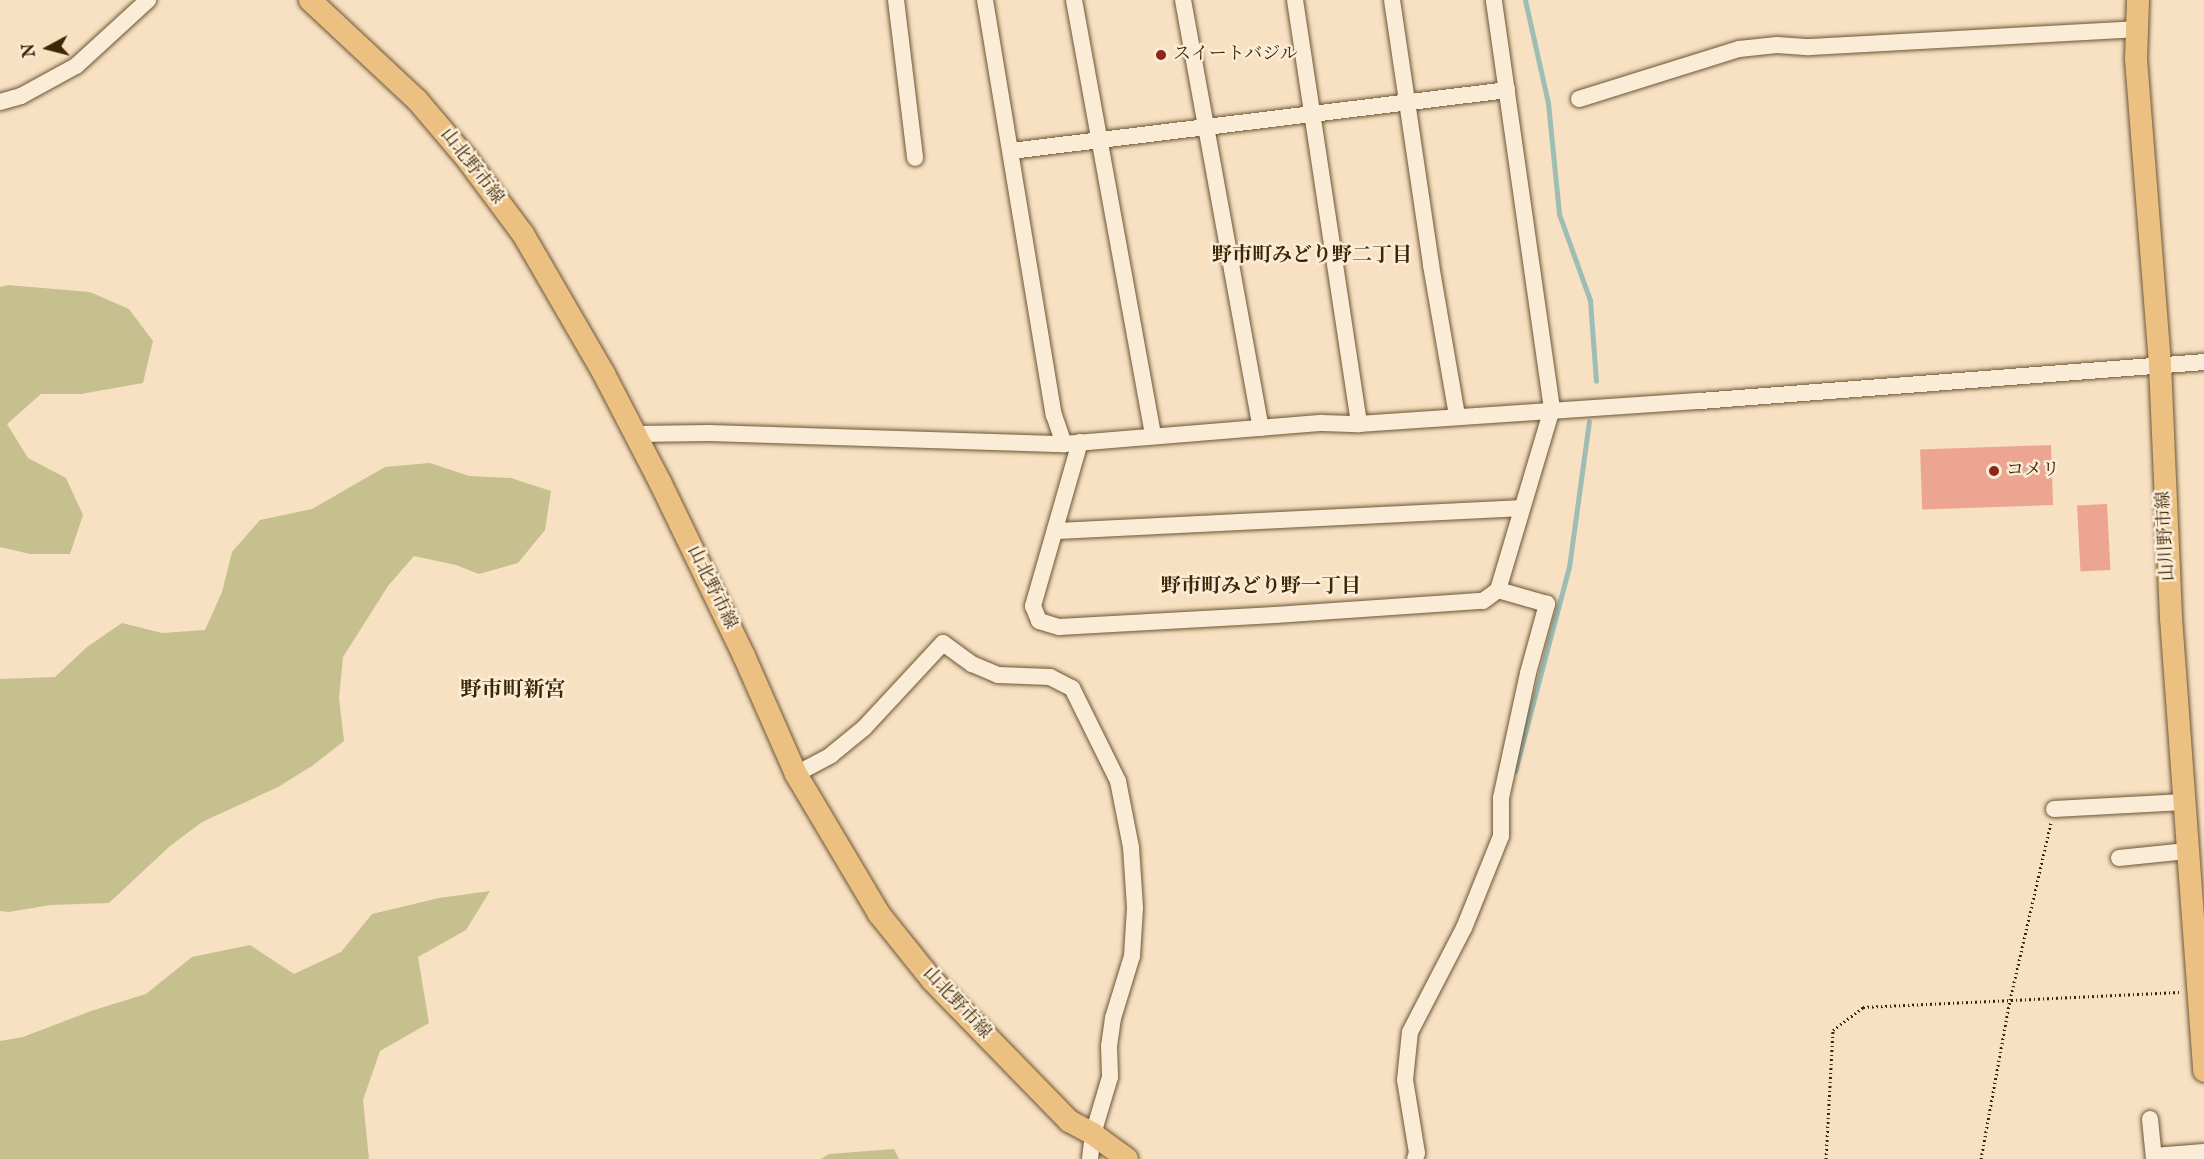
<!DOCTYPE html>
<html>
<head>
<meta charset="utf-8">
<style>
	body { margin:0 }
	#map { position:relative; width:2204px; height:1159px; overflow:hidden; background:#f7e1c2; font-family:"IM FELL English","Noto Serif JP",serif }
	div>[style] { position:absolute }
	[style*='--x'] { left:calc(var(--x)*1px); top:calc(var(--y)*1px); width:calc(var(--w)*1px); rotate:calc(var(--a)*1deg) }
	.green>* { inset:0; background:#c5c08e }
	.stream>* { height:5px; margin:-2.5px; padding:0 2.5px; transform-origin:2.5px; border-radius:2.5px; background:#9dbdb5 }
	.building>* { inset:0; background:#eba590; transform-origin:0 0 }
	.path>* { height:3px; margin-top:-1.5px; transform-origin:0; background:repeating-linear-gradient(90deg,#3d2604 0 1.5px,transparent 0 4.5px) }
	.roads { filter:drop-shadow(0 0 2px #6c5534) drop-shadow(0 0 2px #6c5534) }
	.minor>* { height:16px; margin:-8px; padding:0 8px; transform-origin:8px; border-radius:8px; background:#faecd7 }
	.major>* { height:22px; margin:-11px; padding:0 11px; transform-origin:11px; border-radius:11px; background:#ecc081 }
	.dots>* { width:16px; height:16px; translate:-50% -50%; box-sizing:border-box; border:3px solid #faecd7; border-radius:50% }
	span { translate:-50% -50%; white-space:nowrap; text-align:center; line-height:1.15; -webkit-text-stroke:5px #faecd7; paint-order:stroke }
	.poi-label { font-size:18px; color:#3d2604 }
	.left { translate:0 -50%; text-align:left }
	.street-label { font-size:18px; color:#3d2604 }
	.neighbourhood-label { font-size:20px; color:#3d2604; font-weight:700 }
	.quarter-label { font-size:21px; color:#3d2604; font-weight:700 }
	.north { position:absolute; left:18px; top:18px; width:60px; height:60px; -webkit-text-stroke:4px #faecd7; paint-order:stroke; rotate:263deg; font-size:16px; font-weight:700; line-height:24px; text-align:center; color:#3d2604 }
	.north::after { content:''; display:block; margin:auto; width:21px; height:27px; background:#3d2604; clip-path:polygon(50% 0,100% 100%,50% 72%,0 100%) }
</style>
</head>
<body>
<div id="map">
	<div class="green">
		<div style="clip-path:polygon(8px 285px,90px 292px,129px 309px,153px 341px,143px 383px,81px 394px,41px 394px,7px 424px,28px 458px,66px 478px,83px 515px,70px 554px,30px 554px,0 547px,0 287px)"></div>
		<div style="clip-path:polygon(430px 463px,469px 476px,511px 478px,551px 491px,545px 530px,518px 563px,479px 574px,456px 565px,414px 556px,388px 586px,343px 657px,339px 698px,344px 741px,312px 766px,278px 787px,202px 822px,170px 846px,109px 903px,50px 905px,9px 912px,0 911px,0 679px,55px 677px,87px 647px,122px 623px,162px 633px,205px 630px,222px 592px,232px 552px,260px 520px,312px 509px,385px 467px)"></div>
		<div style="clip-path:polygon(490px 891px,466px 930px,418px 957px,429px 1023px,380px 1051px,363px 1100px,369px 1159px,0 1159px,0 1041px,23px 1037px,91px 1011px,146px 994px,192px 957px,250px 945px,294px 974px,341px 952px,372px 914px,439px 898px)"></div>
		<div style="clip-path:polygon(894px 1149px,899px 1159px,821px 1159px,829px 1154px)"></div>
	</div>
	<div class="stream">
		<div style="--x:1525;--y:0;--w:106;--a:77.4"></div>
		<div style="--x:1548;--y:103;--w:112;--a:84.3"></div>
		<div style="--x:1559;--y:214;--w:91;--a:70.2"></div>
		<div style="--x:1590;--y:300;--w:81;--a:85.8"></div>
		<div style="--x:1515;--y:771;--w:211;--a:-75.2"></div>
		<div style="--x:1569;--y:567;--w:147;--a:-82.2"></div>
	</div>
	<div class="building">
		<div style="left:2051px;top:445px;width:60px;height:131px;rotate:88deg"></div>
		<div style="left:2107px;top:504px;width:66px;height:30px;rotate:87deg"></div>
	</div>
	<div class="path">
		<div style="--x:1826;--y:1159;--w:129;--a:-86.9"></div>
		<div style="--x:1833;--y:1030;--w:38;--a:-37"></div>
		<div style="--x:1863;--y:1007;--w:317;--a:-2.7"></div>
		<div style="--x:1981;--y:1159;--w:162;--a:-79.7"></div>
		<div style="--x:2010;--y:1000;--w:182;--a:-77"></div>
	</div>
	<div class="roads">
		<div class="minor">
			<div style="--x:896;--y:0;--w:159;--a:83.1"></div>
			<div style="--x:985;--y:0;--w:421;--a:80.6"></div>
			<div style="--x:1054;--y:415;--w:31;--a:71"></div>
			<div style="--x:1074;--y:0;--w:443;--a:79.7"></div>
			<div style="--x:1183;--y:0;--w:435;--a:79.7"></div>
			<div style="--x:1295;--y:0;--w:429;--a:81.4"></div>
			<div style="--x:1392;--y:0;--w:268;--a:81.6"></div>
			<div style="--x:1431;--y:265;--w:153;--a:80.2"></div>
			<div style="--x:1579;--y:99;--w:168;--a:-17.4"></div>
			<div style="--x:1739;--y:49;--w:38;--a:-6"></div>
			<div style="--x:1777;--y:45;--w:32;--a:4"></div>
			<div style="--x:1809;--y:47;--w:328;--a:-3.1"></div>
			<div style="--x:0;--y:102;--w:22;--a:-16"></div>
			<div style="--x:21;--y:96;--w:63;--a:-28.6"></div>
			<div style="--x:76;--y:66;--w:98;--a:-42.5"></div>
			<div style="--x:1011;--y:151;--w:500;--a:-7"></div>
			<div style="--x:636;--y:434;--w:73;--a:-0.8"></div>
			<div style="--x:709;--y:433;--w:355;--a:1.8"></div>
			<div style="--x:1064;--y:444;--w:259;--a:-4.7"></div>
			<div style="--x:1322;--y:423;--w:37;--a:2"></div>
			<div style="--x:1359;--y:424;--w:342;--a:-3.9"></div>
			<div style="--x:1700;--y:401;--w:506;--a:-4.42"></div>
			<div style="--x:1080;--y:442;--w:171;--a:106"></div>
			<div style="--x:1033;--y:606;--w:16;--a:68"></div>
			<div style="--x:1039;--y:621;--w:21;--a:17"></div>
			<div style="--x:1059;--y:627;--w:216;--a:-3.2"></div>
			<div style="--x:1275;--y:615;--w:208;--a:-3.9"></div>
			<div style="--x:1483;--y:601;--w:19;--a:-36"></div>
			<div style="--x:1498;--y:590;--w:189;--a:-73.4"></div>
			<div style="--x:1552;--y:409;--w:413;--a:-98.1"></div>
			<div style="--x:1055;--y:531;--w:466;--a:-2.8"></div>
			<div style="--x:796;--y:774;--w:40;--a:-28"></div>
			<div style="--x:831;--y:755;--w:43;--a:-39.3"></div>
			<div style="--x:864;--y:728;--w:116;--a:-47.1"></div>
			<div style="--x:943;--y:643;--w:36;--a:36"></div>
			<div style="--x:972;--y:664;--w:28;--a:23"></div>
			<div style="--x:998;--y:675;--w:52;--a:2.2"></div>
			<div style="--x:1050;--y:677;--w:25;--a:27"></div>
			<div style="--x:1072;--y:688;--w:104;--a:63.7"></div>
			<div style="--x:1118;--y:781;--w:67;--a:78.9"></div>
			<div style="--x:1131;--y:847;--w:61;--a:86.2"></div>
			<div style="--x:1135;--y:908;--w:48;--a:93.6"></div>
			<div style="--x:1132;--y:956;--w:65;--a:107"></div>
			<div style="--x:1113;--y:1018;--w:28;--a:98"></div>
			<div style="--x:1109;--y:1046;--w:31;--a:88"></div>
			<div style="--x:1110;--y:1077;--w:59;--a:106.6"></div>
			<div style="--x:1093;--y:1134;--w:25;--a:97"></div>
			<div style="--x:2054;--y:809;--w:130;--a:-3.1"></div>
			<div style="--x:2119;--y:858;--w:68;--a:-5.9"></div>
			<div style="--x:2150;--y:1119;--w:40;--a:84.3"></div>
			<div style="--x:2154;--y:1156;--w:50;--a:-4.6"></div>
			<div style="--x:1415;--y:1159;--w:6;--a:-72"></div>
			<div style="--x:1417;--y:1153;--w:74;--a:-99.3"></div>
			<div style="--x:1405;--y:1080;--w:48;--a:-84.1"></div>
			<div style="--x:1410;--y:1032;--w:117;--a:-62.6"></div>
			<div style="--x:1464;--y:928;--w:99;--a:-68.1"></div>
			<div style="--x:1501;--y:836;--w:38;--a:-90"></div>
			<div style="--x:1501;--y:798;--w:128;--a:-77.8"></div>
			<div style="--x:1528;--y:673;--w:72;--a:-74.6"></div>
			<div style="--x:1547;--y:604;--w:51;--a:-164.1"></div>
		</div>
		<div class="major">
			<div style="--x:310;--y:0;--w:146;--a:43.1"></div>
			<div style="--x:417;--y:100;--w:77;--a:49.7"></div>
			<div style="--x:467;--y:159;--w:94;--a:53.3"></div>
			<div style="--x:523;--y:234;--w:162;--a:59.9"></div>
			<div style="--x:604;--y:374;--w:122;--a:62.6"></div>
			<div style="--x:660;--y:482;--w:193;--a:64.2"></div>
			<div style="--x:744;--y:656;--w:129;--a:66.2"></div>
			<div style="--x:796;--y:774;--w:163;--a:59.3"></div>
			<div style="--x:879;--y:914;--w:85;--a:51.2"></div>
			<div style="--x:932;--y:980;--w:197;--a:45.8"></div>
			<div style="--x:1069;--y:1121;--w:27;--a:28"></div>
			<div style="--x:1093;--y:1134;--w:42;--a:36.3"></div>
			<div style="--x:2138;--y:0;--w:59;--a:91.9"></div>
			<div style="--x:2136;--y:59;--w:307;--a:85.5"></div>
			<div style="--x:2160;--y:365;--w:253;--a:87.5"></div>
			<div style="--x:2171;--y:618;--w:454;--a:85.8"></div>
		</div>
	</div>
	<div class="dots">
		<div style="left:1161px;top:55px;background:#8f2418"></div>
		<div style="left:1994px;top:471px;background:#8f2418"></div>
	</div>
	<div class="poi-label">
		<span class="left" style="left:1173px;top:55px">スイートバジル</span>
		<span class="left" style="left:2006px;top:471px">コメリ</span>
	</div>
	<div class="street-label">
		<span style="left:471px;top:167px;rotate:52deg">山北野市線</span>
		<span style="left:2167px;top:536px;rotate:-93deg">山川野市線</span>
		<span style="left:711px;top:588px;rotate:64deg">山北野市線</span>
		<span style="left:956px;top:1004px;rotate:47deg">山北野市線</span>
	</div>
	<div class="neighbourhood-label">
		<span style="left:1312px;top:255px">野市町みどり野二丁目</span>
		<span style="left:1261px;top:586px">野市町みどり野一丁目</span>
	</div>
	<div class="quarter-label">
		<span style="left:513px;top:691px">野市町新宮</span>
	</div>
	<div class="north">N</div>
</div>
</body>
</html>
